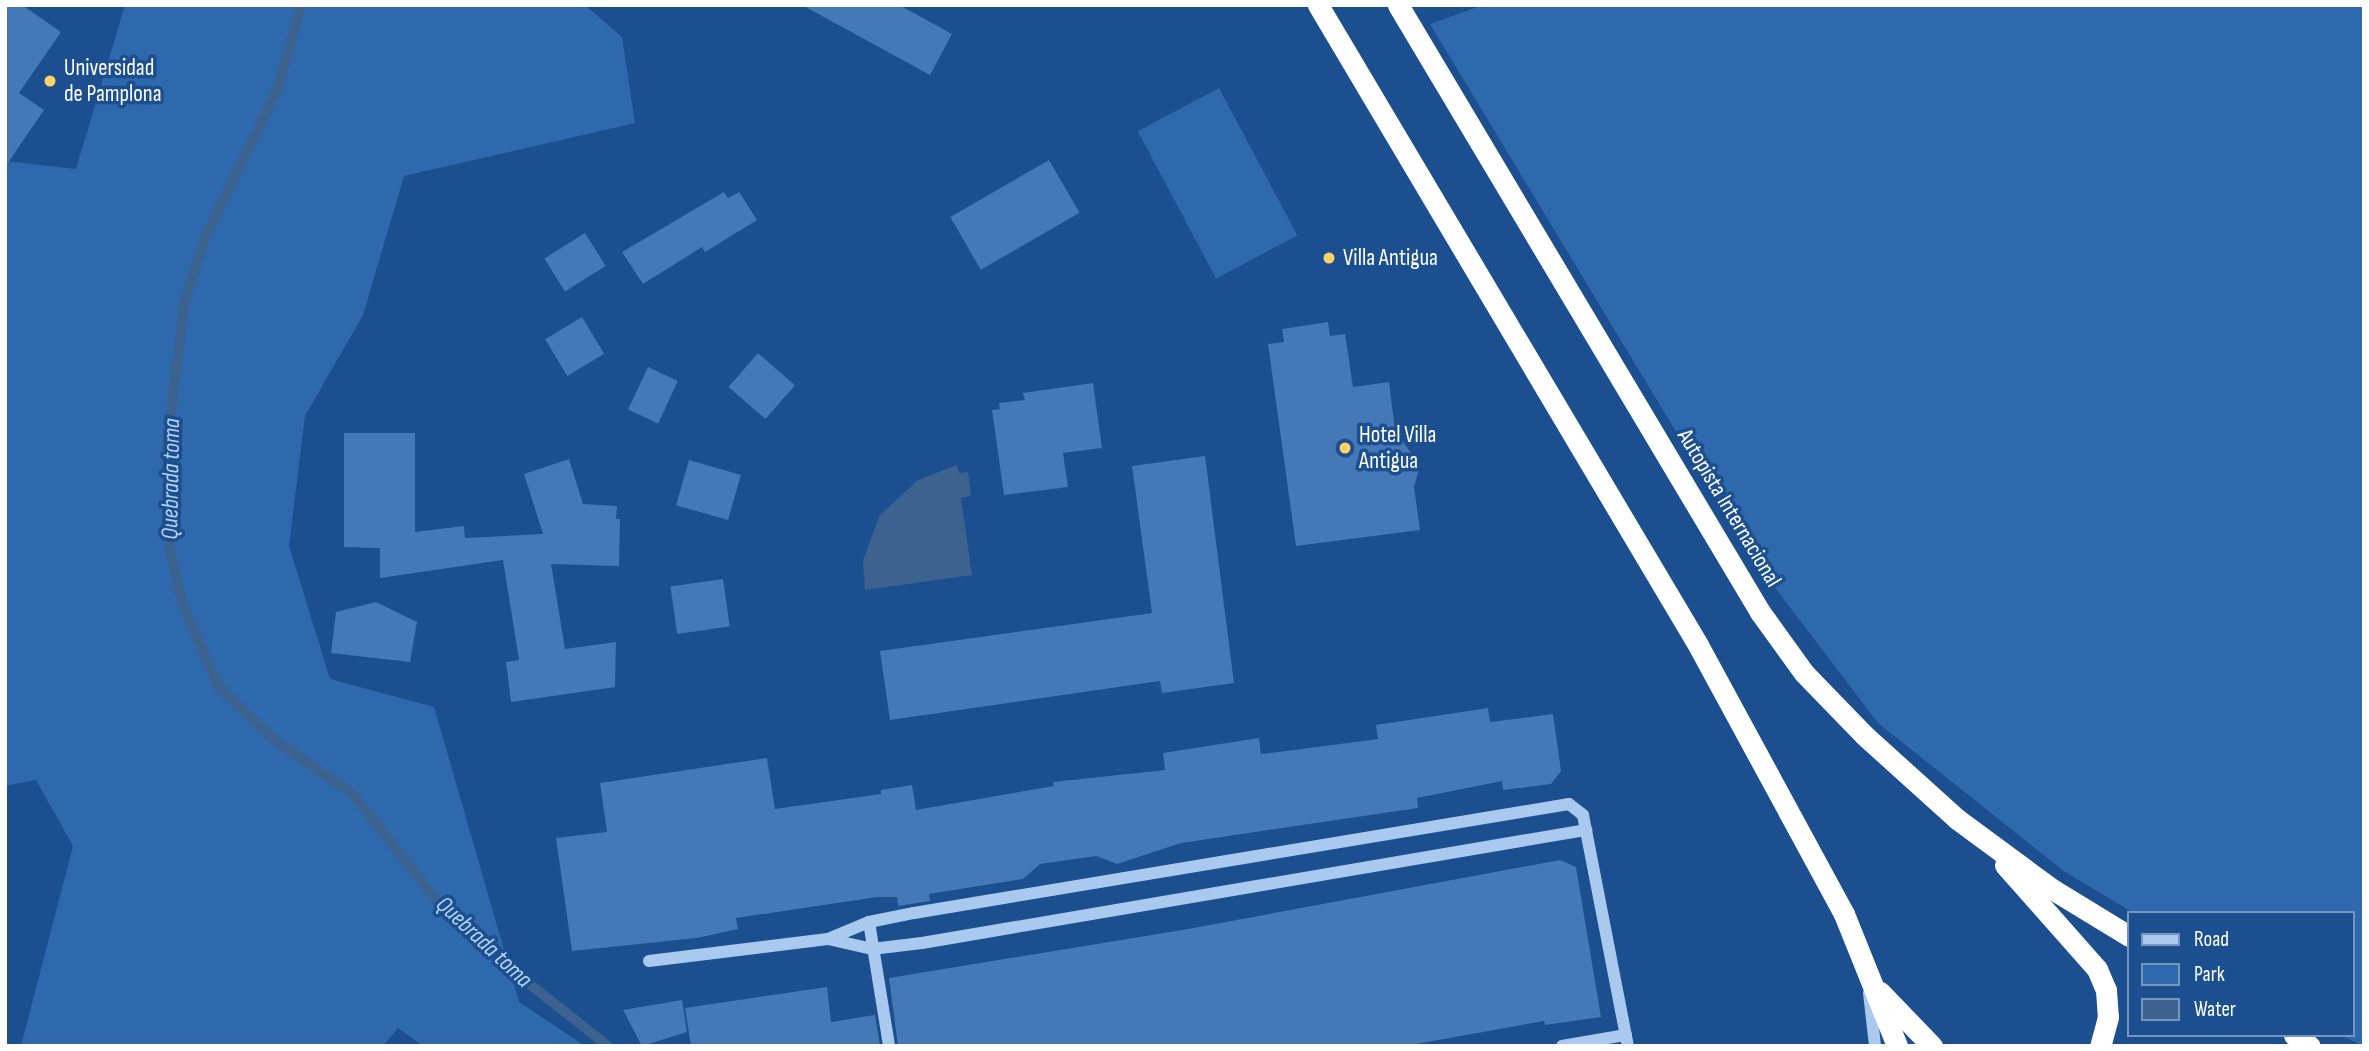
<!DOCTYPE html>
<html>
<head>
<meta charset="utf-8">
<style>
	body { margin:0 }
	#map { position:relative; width:2369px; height:1051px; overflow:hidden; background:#1b4f8f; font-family:"Sofia Sans Condensed",sans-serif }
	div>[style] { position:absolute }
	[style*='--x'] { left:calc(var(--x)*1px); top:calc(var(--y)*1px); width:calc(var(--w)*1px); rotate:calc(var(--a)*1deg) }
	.green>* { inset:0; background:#2e69ad; transform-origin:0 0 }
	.water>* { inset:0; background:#3c6290 }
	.stream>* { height:10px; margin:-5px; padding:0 5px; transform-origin:5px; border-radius:5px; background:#3c6290 }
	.building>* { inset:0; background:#4478b7; transform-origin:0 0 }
	.minor>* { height:12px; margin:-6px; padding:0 6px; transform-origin:6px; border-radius:6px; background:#a9c9ee }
	.highway>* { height:21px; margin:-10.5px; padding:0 10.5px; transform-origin:10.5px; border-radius:10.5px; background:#fff }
	.dots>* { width:19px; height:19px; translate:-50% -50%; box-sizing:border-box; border:4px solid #1b4f8f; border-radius:50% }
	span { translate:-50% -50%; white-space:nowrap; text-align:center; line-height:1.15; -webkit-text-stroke:7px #1b4f8f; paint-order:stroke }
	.poi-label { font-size:23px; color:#fff }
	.left { translate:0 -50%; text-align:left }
	.street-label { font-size:23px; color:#fff }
	.water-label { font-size:24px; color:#b5d3f5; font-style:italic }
	.frame { position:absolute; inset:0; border:7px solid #fff; pointer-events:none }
	.legend { position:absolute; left:2127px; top:911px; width:228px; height:126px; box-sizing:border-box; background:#1b4f8f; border:2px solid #7695bc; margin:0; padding:9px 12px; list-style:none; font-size:21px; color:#fff }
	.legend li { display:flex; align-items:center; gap:14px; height:35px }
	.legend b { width:35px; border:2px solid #7695bc }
</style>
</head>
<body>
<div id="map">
	<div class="green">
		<div style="clip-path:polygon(125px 5px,585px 5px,622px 37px,635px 123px,404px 176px,363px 315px,305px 416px,289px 546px,330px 679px,434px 707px,519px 1002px,585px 1046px,423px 1046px,398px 1028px,383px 1046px,21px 1046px,73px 846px,36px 780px,5px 786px,5px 161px,76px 169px)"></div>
		<div style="clip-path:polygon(1483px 5px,2364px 5px,2364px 1046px,2340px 1035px,2353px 1035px,2353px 913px,2134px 913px,2065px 872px,1878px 723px,1751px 556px,1430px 24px)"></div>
		<div style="left:1219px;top:88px;width:167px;height:92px;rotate:62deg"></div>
	</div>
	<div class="water">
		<div style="clip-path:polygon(957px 465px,959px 473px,968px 472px,971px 496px,961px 498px,972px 575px,865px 590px,863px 560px,880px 515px,918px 480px)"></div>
	</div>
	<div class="stream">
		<div style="--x:301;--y:5;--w:86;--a:105.5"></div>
		<div style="--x:278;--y:88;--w:167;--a:116"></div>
		<div style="--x:205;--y:238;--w:69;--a:107.7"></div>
		<div style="--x:184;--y:304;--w:143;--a:96.8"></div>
		<div style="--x:167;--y:446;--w:90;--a:90"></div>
		<div style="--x:167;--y:536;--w:69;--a:77.4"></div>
		<div style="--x:182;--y:603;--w:90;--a:66.6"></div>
		<div style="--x:218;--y:686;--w:76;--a:43.9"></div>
		<div style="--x:273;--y:739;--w:97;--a:34.5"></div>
		<div style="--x:353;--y:794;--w:135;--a:51.9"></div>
		<div style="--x:436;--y:900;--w:122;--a:42"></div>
		<div style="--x:527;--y:982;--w:103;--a:38.3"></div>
	</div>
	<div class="building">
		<div style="clip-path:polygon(5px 5px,22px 5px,61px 32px,19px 93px,44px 110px,5px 167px)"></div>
		<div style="clip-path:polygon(802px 5px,899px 5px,952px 34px,930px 75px)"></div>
		<div style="left:1049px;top:160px;width:61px;height:114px;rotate:60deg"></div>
		<div style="clip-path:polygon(724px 192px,728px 198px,739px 192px,757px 220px,705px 252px,702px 247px,643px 284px,622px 252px)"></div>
		<div style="left:585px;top:233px;width:39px;height:48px;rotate:58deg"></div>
		<div style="left:582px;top:317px;width:43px;height:43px;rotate:59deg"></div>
		<div style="clip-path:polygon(1328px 322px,1330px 336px,1345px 334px,1353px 387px,1389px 382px,1395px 430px,1420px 466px,1414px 487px,1420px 530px,1296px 546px,1268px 344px,1284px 342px,1282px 329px)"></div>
		<div style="left:758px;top:353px;width:49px;height:45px;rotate:41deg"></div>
		<div style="left:648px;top:367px;width:33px;height:47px;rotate:25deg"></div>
		<div style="clip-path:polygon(1093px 383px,1102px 448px,1063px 453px,1068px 487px,1004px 495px,992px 410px,1000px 409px,999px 403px,1025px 400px,1023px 393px)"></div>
		<div style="clip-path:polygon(344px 433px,415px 433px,415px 532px,464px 526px,465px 538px,543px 534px,524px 474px,569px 459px,583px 504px,617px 506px,616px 519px,620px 519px,619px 566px,551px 564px,565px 649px,616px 642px,615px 687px,511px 702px,506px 662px,519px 660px,503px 560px,380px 578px,380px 548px,344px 547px)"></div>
		<div style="clip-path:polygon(1205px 456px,1234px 683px,1162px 693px,1160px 681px,890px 720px,880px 651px,1152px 613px,1132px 466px)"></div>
		<div style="left:689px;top:460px;width:54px;height:47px;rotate:16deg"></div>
		<div style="left:723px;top:579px;width:48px;height:53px;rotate:82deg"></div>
		<div style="clip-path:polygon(376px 602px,417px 622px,410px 662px,331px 653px,336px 612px)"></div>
		<div style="clip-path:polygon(1488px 708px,1490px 722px,1553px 714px,1561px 771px,1551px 784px,1503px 790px,1502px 781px,1417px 798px,1418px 808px,1181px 843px,1117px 864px,1096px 856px,1040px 864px,1023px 879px,929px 894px,930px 901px,898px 906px,897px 897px,877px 897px,736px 918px,738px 929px,697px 938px,572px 951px,556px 838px,607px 832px,600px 783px,767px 758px,775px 809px,881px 794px,881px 790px,912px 785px,916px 810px,1054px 786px,1053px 782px,1165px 770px,1163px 753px,1259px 738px,1261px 754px,1302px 749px,1378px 739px,1376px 725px)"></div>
		<div style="clip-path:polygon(1560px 860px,1576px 867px,1601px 1017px,1545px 1025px,1544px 1021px,1405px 1046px,898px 1046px,889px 978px,1188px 929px)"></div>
		<div style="clip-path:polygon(827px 987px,831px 1022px,875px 1015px,880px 1046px,691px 1046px,685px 1008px)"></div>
		<div style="clip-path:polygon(682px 1000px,687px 1032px,642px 1046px,623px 1010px)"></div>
	</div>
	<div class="minor">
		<div style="--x:869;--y:922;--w:126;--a:80.8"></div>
		<div style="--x:828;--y:939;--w:45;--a:12.8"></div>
		<div style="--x:872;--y:949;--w:50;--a:-6.8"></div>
		<div style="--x:922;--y:943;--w:674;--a:-9.66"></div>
		<div style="--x:649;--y:961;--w:180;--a:-7"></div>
		<div style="--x:828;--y:939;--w:44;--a:-22.5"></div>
		<div style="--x:869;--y:922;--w:46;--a:-11.3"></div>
		<div style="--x:914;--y:913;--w:664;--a:-9.45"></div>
		<div style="--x:1569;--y:804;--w:18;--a:38"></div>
		<div style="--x:1583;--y:815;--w:235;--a:79"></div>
		<div style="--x:1869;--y:993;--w:53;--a:83.5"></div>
		<div style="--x:1562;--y:1046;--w:65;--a:-9.8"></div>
	</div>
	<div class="highway">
		<div style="--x:1318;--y:5;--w:744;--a:59.3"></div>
		<div style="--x:1698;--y:645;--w:306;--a:61.5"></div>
		<div style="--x:1844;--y:914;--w:142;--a:68.1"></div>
		<div style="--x:1398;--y:5;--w:707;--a:59.19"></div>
		<div style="--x:1760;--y:612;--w:75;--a:54.2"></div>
		<div style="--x:1804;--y:673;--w:86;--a:45.9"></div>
		<div style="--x:1864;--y:735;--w:125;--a:42.1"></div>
		<div style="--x:1957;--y:819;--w:118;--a:36.4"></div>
		<div style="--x:2052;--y:889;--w:90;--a:31.4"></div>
		<div style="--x:2005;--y:865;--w:139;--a:48.5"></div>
		<div style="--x:2097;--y:969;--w:23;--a:67"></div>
		<div style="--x:2106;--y:990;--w:27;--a:86"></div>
		<div style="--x:2108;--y:1017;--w:30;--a:105"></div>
		<div style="--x:1880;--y:992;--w:75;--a:46.1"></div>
		<div style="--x:2294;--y:1035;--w:19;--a:35"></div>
	</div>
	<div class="dots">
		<div style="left:50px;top:81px;background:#ffd166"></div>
		<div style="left:1329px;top:258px;background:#ffd166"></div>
		<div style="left:1345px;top:448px;background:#ffd166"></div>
	</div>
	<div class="poi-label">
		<span class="left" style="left:64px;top:81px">Universidad<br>de Pamplona</span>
		<span class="left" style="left:1343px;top:258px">Villa Antigua</span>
		<span class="left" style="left:1359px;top:448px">Hotel Villa<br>Antigua</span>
	</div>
	<div class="street-label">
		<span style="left:1729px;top:508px;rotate:59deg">Autopista Internacional</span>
	</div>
	<div class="water-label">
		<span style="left:171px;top:479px;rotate:-89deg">Quebrada toma</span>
		<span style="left:484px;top:942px;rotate:43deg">Quebrada toma</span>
	</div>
	<div class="frame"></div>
	<ul class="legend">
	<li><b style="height:9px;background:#a9c9ee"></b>Road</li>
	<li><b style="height:19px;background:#2e69ad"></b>Park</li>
	<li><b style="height:19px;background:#3c6290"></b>Water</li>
	</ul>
</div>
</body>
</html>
